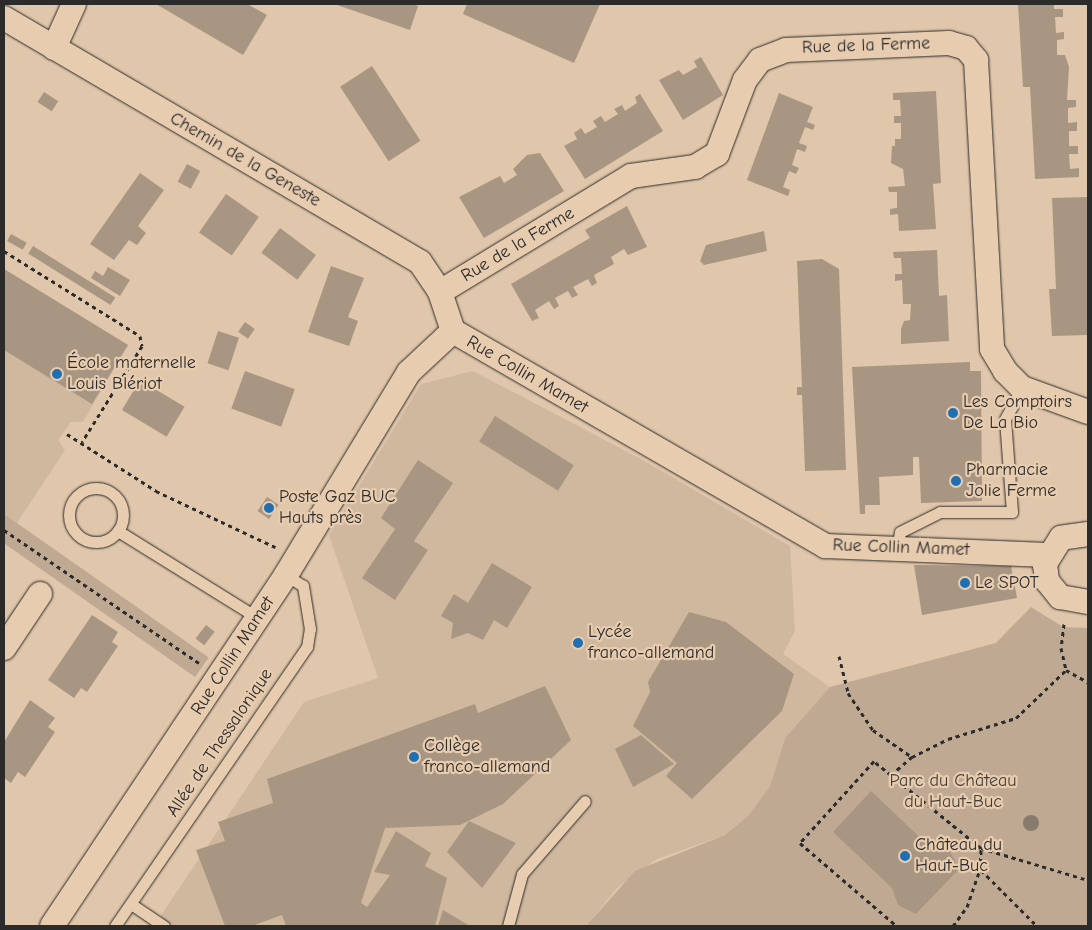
<!DOCTYPE html>
<html>
<head>
<meta charset="utf-8">
<style>
	body { margin:0 }
	#map { position:relative; width:1092px; height:930px; overflow:hidden; background:#e0c6aa; font-family:"Comic Neue",sans-serif }
	div>[style] { position:absolute }
	[style*='--x'] { left:calc(var(--x)*1px); top:calc(var(--y)*1px); width:calc(var(--w)*1px); rotate:calc(var(--a)*1deg) }
	.built>* { inset:0; background:#cfb89e }
	.green>* { inset:0; background:#bfa992; transform-origin:0 0 }
	.building>* { inset:0; background:#a89683; transform-origin:0 0 }
	.path>* { height:3px; margin-top:-1.5px; transform-origin:0; background:repeating-linear-gradient(90deg,#2b2b2b 0 4px,transparent 0 8px) }
	.roads { filter:drop-shadow(0 0 1px #2b2b2b) drop-shadow(0 0 1px #2b2b2b) }
	.lane>* { height:11px; margin:-5.5px; padding:0 5.5px; transform-origin:5.5px; border-radius:5.5px; background:#e8ccaf }
	.lane>.ring { margin:-5.5px; padding:0; box-sizing:content-box; background:none; border:11px solid #e8ccaf; border-radius:50% }
	.street>* { height:24px; margin:-12px; padding:0 12px; transform-origin:12px; border-radius:12px; background:#e8ccaf }
	.trees>* { width:16px; height:16px; margin:-8px; border-radius:50%; background:#897b6c }
	.dots>* { width:14px; height:14px; translate:-50% -50%; box-sizing:border-box; border:2px solid #e8ccaf; border-radius:50% }
	span { translate:-50% -50%; white-space:nowrap; text-align:center; line-height:1.15; -webkit-text-stroke:4.5px #e8ccaf; paint-order:stroke }
	.street-label { font-size:18px; color:#2b2b2b }
	.poi-label { font-size:18px; color:#2b2b2b }
	.left { translate:0 -50%; text-align:left }
	.park-label { font-size:18px; color:#413e3a }
	.frame { position:absolute; inset:0; border:5px solid #2b2b2b; pointer-events:none }
</style>
</head>
<body>
<div id="map">
	<div class="built">
		<div style="clip-path:polygon(4px 269px,128px 345px,83px 422px,71px 422px,58px 440px,65px 450px,17px 523px,4px 514px)"></div>
		<div style="clip-path:polygon(473px 371px,641px 459px,790px 546px,795px 631px,783px 654px,830px 687px,785px 738px,770px 786px,748px 816px,725px 835px,657px 859px,618px 887px,586px 926px,154px 926px,304px 702px,378px 678px,329px 535px,421px 384px)"></div>
	</div>
	<div class="green">
		<div style="left:4px;top:514px;width:250px;height:24px;rotate:35deg"></div>
		<div style="clip-path:polygon(1031px 607px,1063px 627px,1088px 628px,1088px 926px,586px 926px,635px 871px,725px 835px,748px 816px,770px 786px,785px 738px,830px 687px,996px 643px)"></div>
	</div>
	<div class="building">
		<div style="clip-path:polygon(156px 4px,247px 4px,267px 15px,243px 55px)"></div>
		<div style="clip-path:polygon(334px 4px,412px 4px,418px 6px,410px 30px)"></div>
		<div style="clip-path:polygon(467px 4px,600px 4px,574px 63px,463px 14px)"></div>
		<div style="clip-path:polygon(1018px 4px,1054px 4px,1054px 9px,1063px 9px,1063px 17px,1055px 17px,1056px 33px,1064px 32px,1064px 39px,1057px 40px,1057px 55px,1065px 55px,1069px 67px,1067px 100px,1076px 100px,1076px 107px,1068px 108px,1068px 123px,1077px 122px,1077px 131px,1069px 131px,1069px 146px,1078px 146px,1078px 154px,1069px 154px,1070px 169px,1079px 168px,1079px 177px,1035px 179px,1030px 87px,1023px 87px)"></div>
		<div style="clip-path:polygon(701px 57px,723px 95px,683px 120px,659px 80px,679px 70px,683px 75px,697px 67px,694px 61px)"></div>
		<div style="left:372px;top:66px;width:89px;height:38px;rotate:57deg"></div>
		<div style="clip-path:polygon(936px 91px,941px 183px,933px 184px,936px 229px,899px 231px,898px 214px,890px 215px,890px 209px,897px 208px,897px 192px,889px 192px,888px 187px,905px 186px,903px 169px,891px 163px,892px 146px,895px 146px,895px 139px,901px 139px,901px 123px,894px 123px,894px 116px,901px 116px,900px 100px,893px 100px,893px 93px)"></div>
		<div style="left:44px;top:92px;width:17px;height:12px;rotate:33deg"></div>
		<div style="clip-path:polygon(779px 93px,813px 107px,807px 122px,815px 125px,813px 130px,805px 127px,799px 143px,807px 146px,805px 152px,797px 149px,792px 165px,799px 168px,796px 174px,789px 171px,783px 187px,790px 190px,788px 196px,747px 180px)"></div>
		<div style="clip-path:polygon(640px 94px,663px 131px,585px 179px,564px 146px,577px 139px,574px 133px,581px 128px,585px 134px,597px 127px,593px 121px,601px 116px,605px 122px,618px 114px,614px 109px,622px 105px,625px 111px,637px 103px,635px 97px)"></div>
		<div style="clip-path:polygon(540px 153px,564px 191px,484px 238px,459px 197px,500px 176px,504px 183px,517px 175px,513px 169px,527px 155px)"></div>
		<div style="left:187px;top:164px;width:15px;height:20px;rotate:28deg"></div>
		<div style="clip-path:polygon(140px 173px,164px 190px,138px 226px,146px 233px,137px 245px,129px 240px,114px 260px,90px 244px)"></div>
		<div style="left:226px;top:194px;width:40px;height:47px;rotate:35deg"></div>
		<div style="clip-path:polygon(1088px 197px,1088px 335px,1052px 336px,1049px 289px,1056px 289px,1052px 198px)"></div>
		<div style="clip-path:polygon(627px 206px,647px 247px,628px 255px,624px 249px,611px 257px,614px 264px,594px 275px,597px 283px,592px 286px,588px 279px,573px 287px,578px 295px,572px 298px,568px 291px,555px 298px,559px 306px,554px 309px,549px 301px,535px 310px,539px 318px,532px 321px,511px 284px,590px 238px,585px 230px)"></div>
		<div style="left:280px;top:228px;width:45px;height:31px;rotate:37deg"></div>
		<div style="clip-path:polygon(764px 231px,767px 251px,704px 265px,700px 261px,706px 245px)"></div>
		<div style="left:11px;top:234px;width:18px;height:8px;rotate:29deg"></div>
		<div style="left:33px;top:246px;width:97px;height:9px;rotate:32deg"></div>
		<div style="clip-path:polygon(937px 250px,939px 296px,947px 295px,949px 341px,901px 344px,901px 329px,904px 321px,910px 320px,911px 304px,903px 304px,902px 280px,895px 281px,895px 274px,902px 274px,901px 258px,894px 258px,893px 252px)"></div>
		<div style="clip-path:polygon(822px 259px,839px 269px,846px 470px,805px 471px,802px 395px,797px 395px,797px 387px,802px 387px,797px 261px)"></div>
		<div style="clip-path:polygon(331px 266px,364px 278px,348px 317px,358px 321px,349px 346px,308px 332px)"></div>
		<div style="clip-path:polygon(108px 267px,130px 280px,120px 296px,91px 278px,95px 271px,103px 276px)"></div>
		<div style="clip-path:polygon(4px 269px,128px 345px,92px 404px,4px 350px)"></div>
		<div style="left:245px;top:322px;width:12px;height:12px;rotate:35deg"></div>
		<div style="left:218px;top:331px;width:22px;height:34px;rotate:18deg"></div>
		<div style="clip-path:polygon(970px 362px,970px 371px,981px 371px,982px 501px,921px 503px,919px 457px,913px 457px,913px 475px,879px 477px,880px 505px,865px 505px,865px 514px,860px 514px,852px 367px)"></div>
		<div style="left:245px;top:371px;width:53px;height:40px;rotate:20deg"></div>
		<div style="left:140px;top:380px;width:52px;height:35px;rotate:31deg"></div>
		<div style="left:495px;top:416px;width:93px;height:30px;rotate:32deg"></div>
		<div style="clip-path:polygon(418px 460px,453px 483px,414px 541px,428px 550px,395px 600px,362px 578px,395px 529px,381px 518px)"></div>
		<div style="left:267px;top:497px;width:14px;height:17px;rotate:34deg"></div>
		<div style="clip-path:polygon(492px 563px,532px 587px,507px 628px,494px 620px,483px 640px,468px 633px,451px 639px,453px 623px,441px 616px,454px 594px,468px 603px)"></div>
		<div style="clip-path:polygon(914px 565px,1011px 566px,1017px 598px,922px 615px)"></div>
		<div style="clip-path:polygon(689px 612px,726px 622px,794px 674px,782px 711px,692px 799px,666px 776px,677px 763px,633px 726px,650px 692px,648px 682px)"></div>
		<div style="clip-path:polygon(92px 615px,118px 632px,112px 642px,118px 646px,87px 692px,81px 688px,74px 698px,48px 680px)"></div>
		<div style="left:206px;top:625px;width:11px;height:17px;rotate:38deg"></div>
		<div style="clip-path:polygon(545px 686px,571px 740px,503px 804px,460px 825px,385px 828px,361px 903px,367px 907px,390px 875px,374px 872px,396px 831px,431px 853px,425px 866px,447px 878px,435px 926px,286px 926px,282px 915px,252px 926px,225px 926px,196px 850px,225px 841px,218px 822px,273px 803px,267px 779px,475px 704px,478px 713px)"></div>
		<div style="clip-path:polygon(30px 700px,55px 718px,48px 727px,55px 732px,25px 777px,18px 772px,11px 783px,4px 778px,4px 742px)"></div>
		<div style="clip-path:polygon(641px 735px,674px 764px,633px 787px,615px 749px)"></div>
		<div style="clip-path:polygon(871px 791px,931px 848px,950px 852px,955px 861px,958px 870px,916px 914px,898px 905px,892px 888px,833px 832px)"></div>
		<div style="clip-path:polygon(469px 821px,516px 843px,482px 888px,447px 852px)"></div>
		<div style="clip-path:polygon(443px 910px,470px 926px,438px 926px)"></div>
	</div>
	<div class="path">
		<div style="--x:4;--y:251;--w:160;--a:32"></div>
		<div style="--x:140;--y:336;--w:10;--a:79"></div>
		<div style="--x:142;--y:346;--w:113;--a:122"></div>
		<div style="--x:67;--y:434;--w:106;--a:32.6"></div>
		<div style="--x:156;--y:491;--w:132;--a:25.2"></div>
		<div style="--x:4;--y:530;--w:236;--a:34.3"></div>
		<div style="--x:1064;--y:624;--w:24;--a:97"></div>
		<div style="--x:1061;--y:648;--w:23;--a:77"></div>
		<div style="--x:1066;--y:670;--w:25;--a:29"></div>
		<div style="--x:839;--y:656;--w:38;--a:76"></div>
		<div style="--x:848;--y:693;--w:45;--a:56"></div>
		<div style="--x:873;--y:730;--w:47;--a:34.7"></div>
		<div style="--x:891;--y:775;--w:22;--a:-141"></div>
		<div style="--x:874;--y:761;--w:110;--a:132.1"></div>
		<div style="--x:800;--y:843;--w:128;--a:40.6"></div>
		<div style="--x:981;--y:848;--w:116;--a:-141"></div>
		<div style="--x:891;--y:775;--w:28;--a:-41"></div>
		<div style="--x:912;--y:757;--w:40;--a:-26.6"></div>
		<div style="--x:948;--y:739;--w:71;--a:-17.2"></div>
		<div style="--x:1016;--y:718;--w:69;--a:-43.8"></div>
		<div style="--x:981;--y:870;--w:79;--a:45"></div>
		<div style="--x:953;--y:926;--w:24;--a:-54"></div>
		<div style="--x:967;--y:907;--w:39;--a:-71"></div>
		<div style="--x:980;--y:870;--w:22;--a:-87"></div>
		<div style="--x:981;--y:848;--w:112;--a:16.7"></div>
	</div>
	<div class="roads">
		<div class="lane">
			<div class="ring" style="left:69px;top:488px;width:43px;height:43px"></div>
			<div style="--x:118;--y:531;--w:165;--a:31.9"></div>
			<div style="--x:897;--y:549;--w:17;--a:-80"></div>
			<div style="--x:900;--y:532;--w:45;--a:-26.6"></div>
			<div style="--x:940;--y:512;--w:72;--a:0"></div>
			<div style="--x:1012;--y:512;--w:93;--a:-94.3"></div>
			<div style="--x:1005;--y:419;--w:35;--a:-61"></div>
			<div style="--x:131;--y:904;--w:40;--a:34"></div>
			<div style="--x:115;--y:926;--w:339;--a:-55.5"></div>
			<div style="--x:307;--y:647;--w:18;--a:-81"></div>
			<div style="--x:310;--y:629;--w:44;--a:-99.2"></div>
			<div style="--x:303;--y:586;--w:20;--a:-147"></div>
			<div style="--x:508;--y:926;--w:54;--a:-74.9"></div>
			<div style="--x:522;--y:874;--w:96;--a:-49.2"></div>
		</div>
		<div class="street">
			<div style="--x:4;--y:18;--w:482;--a:30.4"></div>
			<div style="--x:420;--y:262;--w:36;--a:56"></div>
			<div style="--x:440;--y:292;--w:41;--a:71.6"></div>
			<div style="--x:54;--y:48;--w:48;--a:-65.6"></div>
			<div style="--x:440;--y:292;--w:223;--a:-31.3"></div>
			<div style="--x:631;--y:176;--w:65;--a:-8"></div>
			<div style="--x:695;--y:167;--w:26;--a:-31"></div>
			<div style="--x:717;--y:154;--w:79;--a:-69.3"></div>
			<div style="--x:745;--y:80;--w:25;--a:-53"></div>
			<div style="--x:760;--y:60;--w:28;--a:-21"></div>
			<div style="--x:786;--y:50;--w:163;--a:-2.5"></div>
			<div style="--x:949;--y:43;--w:18;--a:16"></div>
			<div style="--x:966;--y:48;--w:16;--a:50"></div>
			<div style="--x:976;--y:60;--w:289;--a:86.8"></div>
			<div style="--x:992;--y:349;--w:26;--a:59"></div>
			<div style="--x:1005;--y:371;--w:24;--a:45"></div>
			<div style="--x:1022;--y:388;--w:70;--a:20"></div>
			<div style="--x:453;--y:331;--w:430;--a:30"></div>
			<div style="--x:825;--y:546;--w:222;--a:2.3"></div>
			<div style="--x:1088;--y:534;--w:27;--a:172"></div>
			<div style="--x:1061;--y:538;--w:31;--a:122"></div>
			<div style="--x:1045;--y:564;--w:17;--a:83"></div>
			<div style="--x:1047;--y:581;--w:21;--a:51"></div>
			<div style="--x:1060;--y:597;--w:28;--a:10"></div>
			<div style="--x:4;--y:648;--w:65;--a:-56.3"></div>
			<div style="--x:52;--y:926;--w:422;--a:-56.3"></div>
			<div style="--x:286;--y:575;--w:237;--a:-58.8"></div>
			<div style="--x:409;--y:372;--w:60;--a:-43"></div>
		</div>
	</div>
	<div class="trees">
		<div style="left:1031px;top:823px"></div>
	</div>
	<div class="dots">
		<div style="left:57px;top:374px;background:#1f6fb2"></div>
		<div style="left:953px;top:413px;background:#1f6fb2"></div>
		<div style="left:956px;top:481px;background:#1f6fb2"></div>
		<div style="left:269px;top:508px;background:#1f6fb2"></div>
		<div style="left:965px;top:583px;background:#1f6fb2"></div>
		<div style="left:578px;top:643px;background:#1f6fb2"></div>
		<div style="left:414px;top:757px;background:#1f6fb2"></div>
		<div style="left:905px;top:856px;background:#1f6fb2"></div>
	</div>
	<div class="street-label">
		<span style="left:866px;top:46px;rotate:-2deg">Rue de la Ferme</span>
		<span style="left:245px;top:160px;rotate:30deg">Chemin de la Geneste</span>
		<span style="left:518px;top:245px;rotate:-31deg">Rue de la Ferme</span>
		<span style="left:527px;top:375px;rotate:30deg">Rue Collin Mamet</span>
		<span style="left:901px;top:548px;rotate:2deg">Rue Collin Mamet</span>
		<span style="left:233px;top:656px;rotate:-57deg">Rue Collin Mamet</span>
		<span style="left:220px;top:743px;rotate:-56deg">Allée de Thessalonique</span>
	</div>
	<div class="poi-label">
		<span class="left" style="left:67px;top:374px">École maternelle<br>Louis Blériot</span>
		<span class="left" style="left:963px;top:413px">Les Comptoirs<br>De La Bio</span>
		<span class="left" style="left:966px;top:481px">Pharmacie<br>Jolie Ferme</span>
		<span class="left" style="left:279px;top:508px">Poste Gaz BUC<br>Hauts près</span>
		<span class="left" style="left:975px;top:583px">Le SPOT</span>
		<span class="left" style="left:588px;top:643px">Lycée<br>franco-allemand</span>
		<span class="left" style="left:424px;top:757px">Collège<br>franco-allemand</span>
		<span class="left" style="left:915px;top:856px">Château du<br>Haut-Buc</span>
	</div>
	<div class="park-label">
		<span style="left:953px;top:792px">Parc du Château<br>du Haut-Buc</span>
	</div>
	<div class="frame"></div>
</div>
</body>
</html>
